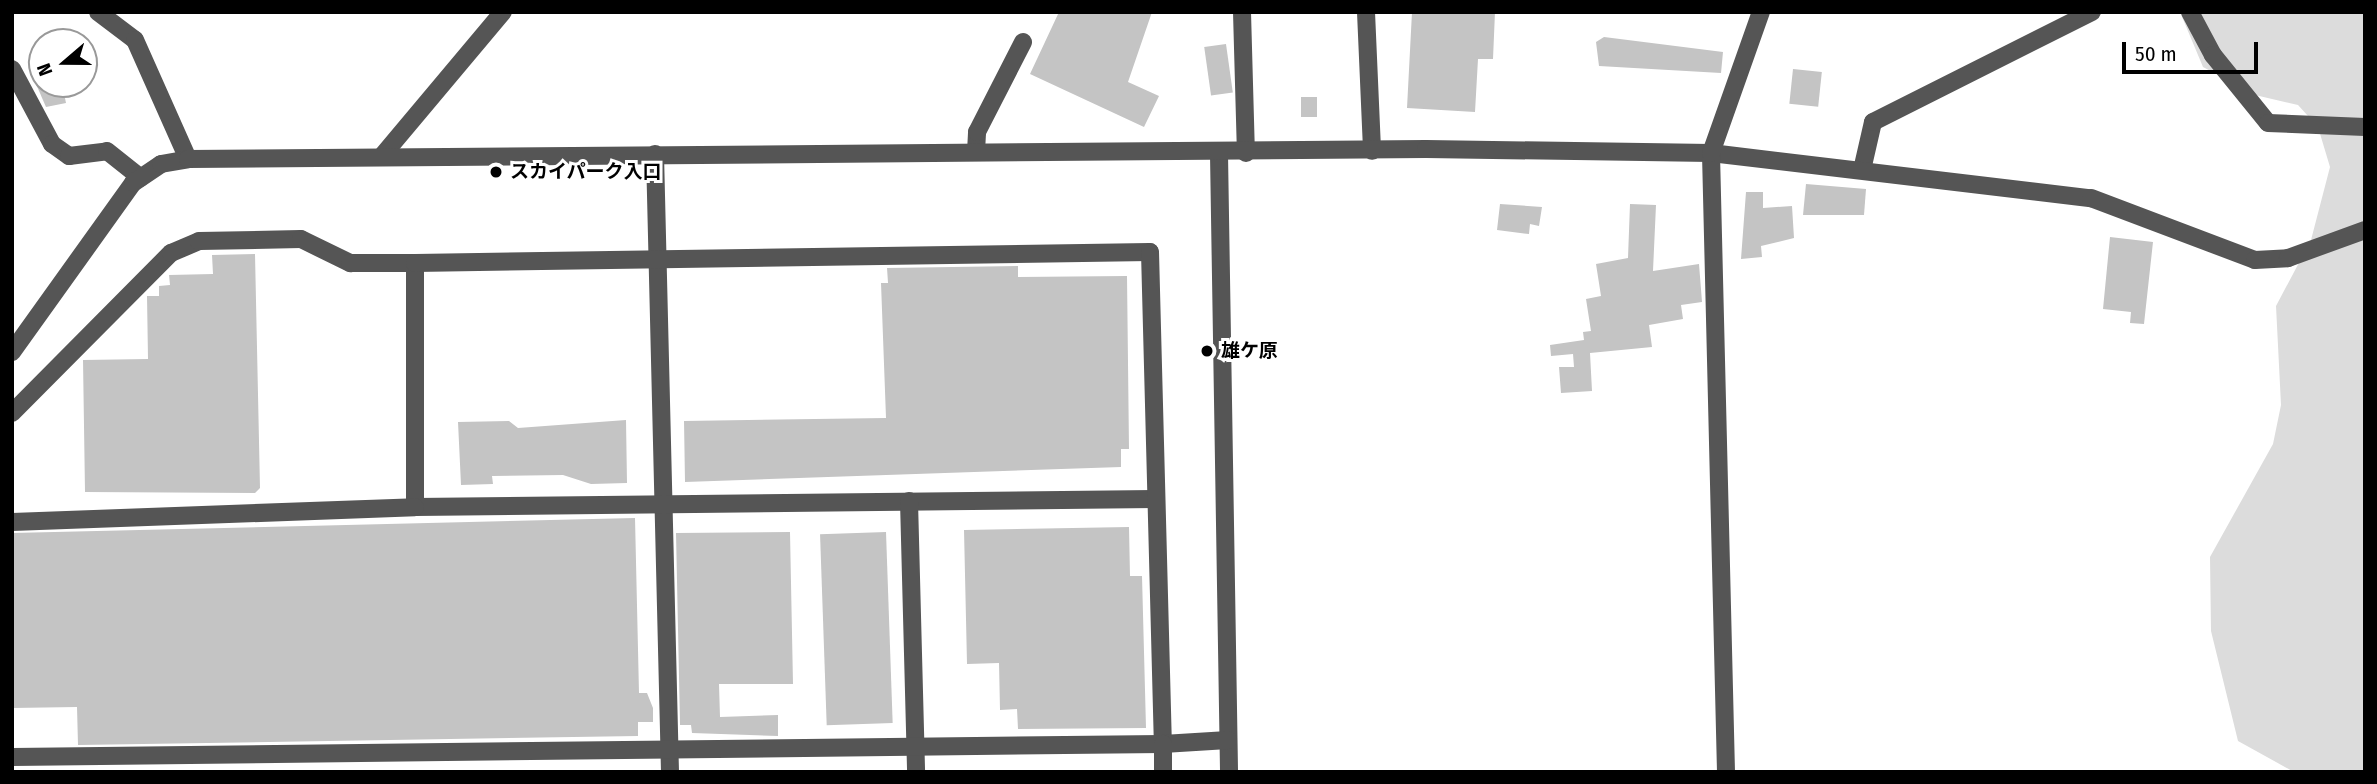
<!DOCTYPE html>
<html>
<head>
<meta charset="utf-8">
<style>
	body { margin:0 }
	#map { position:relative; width:2377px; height:784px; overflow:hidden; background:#fff; font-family:"Fira Sans Condensed","Noto Sans JP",sans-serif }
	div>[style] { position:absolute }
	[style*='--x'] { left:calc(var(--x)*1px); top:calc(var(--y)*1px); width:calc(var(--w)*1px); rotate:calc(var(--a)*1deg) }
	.green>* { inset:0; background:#dcdcdc }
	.building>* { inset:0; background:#c4c4c4; transform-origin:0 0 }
	.minor>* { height:18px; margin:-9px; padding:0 9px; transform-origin:9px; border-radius:9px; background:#555 }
	.dots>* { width:19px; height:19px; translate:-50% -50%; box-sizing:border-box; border:4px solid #fff; border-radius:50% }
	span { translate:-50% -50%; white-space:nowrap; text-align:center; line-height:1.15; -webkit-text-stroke:6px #fff; paint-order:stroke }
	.poi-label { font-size:19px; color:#000; font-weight:700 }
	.left { translate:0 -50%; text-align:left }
	.frame { position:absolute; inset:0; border:14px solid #000; pointer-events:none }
	.north { position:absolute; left:28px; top:28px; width:70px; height:70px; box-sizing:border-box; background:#fff; border:2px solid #999; border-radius:50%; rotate:250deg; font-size:19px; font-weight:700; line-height:28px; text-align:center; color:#000 }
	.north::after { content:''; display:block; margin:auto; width:24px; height:32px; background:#000; clip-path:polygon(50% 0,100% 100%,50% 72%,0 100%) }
	.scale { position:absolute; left:2122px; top:42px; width:136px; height:32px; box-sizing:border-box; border:4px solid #000; border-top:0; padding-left:9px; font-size:21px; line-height:24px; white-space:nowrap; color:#000; -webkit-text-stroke:5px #fff; paint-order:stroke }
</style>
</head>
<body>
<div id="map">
	<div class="green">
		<div style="clip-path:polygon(2180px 12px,2365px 12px,2365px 772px,2294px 772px,2238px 741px,2211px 631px,2210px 557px,2273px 444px,2281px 405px,2276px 306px,2311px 240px,2330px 167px,2318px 127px,2298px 105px,2255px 95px,2203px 67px)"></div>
	</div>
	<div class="building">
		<div style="clip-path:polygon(1059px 12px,1152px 12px,1128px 82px,1159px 96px,1144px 127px,1030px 74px)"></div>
		<div style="clip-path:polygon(1412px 12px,1495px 12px,1493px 59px,1478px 59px,1475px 112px,1407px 108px)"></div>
		<div style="clip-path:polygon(1604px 37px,1723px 52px,1721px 73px,1599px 66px,1596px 42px)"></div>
		<div style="left:1226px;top:44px;width:49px;height:22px;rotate:82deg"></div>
		<div style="left:1793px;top:69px;width:29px;height:35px;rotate:6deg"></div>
		<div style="clip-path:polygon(36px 84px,62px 84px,66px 103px,46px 107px)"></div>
		<div style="left:1301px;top:97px;width:16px;height:20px"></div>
		<div style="clip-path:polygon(1806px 184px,1866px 189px,1864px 215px,1803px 215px)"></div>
		<div style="clip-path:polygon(1746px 192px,1763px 192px,1763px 208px,1792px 206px,1794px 238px,1761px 246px,1762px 257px,1741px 259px)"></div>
		<div style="clip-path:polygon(1500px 204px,1542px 207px,1539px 226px,1530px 224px,1529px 234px,1497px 230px)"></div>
		<div style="clip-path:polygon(1630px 204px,1656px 205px,1653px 271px,1699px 264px,1702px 302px,1681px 305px,1683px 319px,1649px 325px,1652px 347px,1590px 353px,1592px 391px,1561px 393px,1559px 367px,1574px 367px,1573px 354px,1551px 356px,1550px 345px,1584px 340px,1583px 332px,1591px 331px,1586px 299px,1601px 296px,1596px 264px,1628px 258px)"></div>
		<div style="clip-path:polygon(2110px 237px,2153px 242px,2144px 324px,2130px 323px,2131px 312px,2103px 309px)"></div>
		<div style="clip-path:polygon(255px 254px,260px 488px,255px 493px,85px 492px,83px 360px,148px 359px,147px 296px,159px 296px,159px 286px,170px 285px,169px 275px,213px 274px,212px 255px)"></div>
		<div style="clip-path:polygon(1018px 266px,1018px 277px,1127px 276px,1129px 449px,1121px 449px,1121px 467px,685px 482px,684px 421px,886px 418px,881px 283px,888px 283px,887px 268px)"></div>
		<div style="clip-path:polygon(626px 420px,627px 483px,591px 484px,563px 475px,492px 476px,493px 484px,461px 485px,458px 422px,509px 421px,518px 428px)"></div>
		<div style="clip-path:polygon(635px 518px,639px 693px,647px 693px,653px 708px,653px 722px,638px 722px,638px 736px,78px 745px,77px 707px,12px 708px,12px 533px)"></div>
		<div style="clip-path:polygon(1129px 527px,1130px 576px,1142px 576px,1146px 728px,1018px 729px,1017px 709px,1000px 710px,999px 663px,967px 664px,964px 530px)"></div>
		<div style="clip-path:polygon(790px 532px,793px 684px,719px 684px,720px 717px,778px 715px,778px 736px,692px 733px,691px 725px,680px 725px,676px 533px)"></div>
		<div style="left:886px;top:532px;width:191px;height:66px;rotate:88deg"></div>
	</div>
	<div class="minor">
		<div style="--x:98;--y:12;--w:46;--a:37.1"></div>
		<div style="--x:135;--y:40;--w:130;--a:66"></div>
		<div style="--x:1242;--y:12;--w:141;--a:88.4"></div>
		<div style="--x:1366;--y:12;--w:139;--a:87.5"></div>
		<div style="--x:2190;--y:12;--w:49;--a:61.9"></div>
		<div style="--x:2213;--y:55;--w:87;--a:51"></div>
		<div style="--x:2268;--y:123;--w:97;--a:2.4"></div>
		<div style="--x:12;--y:69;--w:85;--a:61.9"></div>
		<div style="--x:52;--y:144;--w:21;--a:35"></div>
		<div style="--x:69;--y:156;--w:38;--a:-7"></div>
		<div style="--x:107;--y:151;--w:43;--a:38.5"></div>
		<div style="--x:976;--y:152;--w:20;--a:-87"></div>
		<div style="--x:977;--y:132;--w:101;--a:-62.9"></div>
		<div style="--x:655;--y:154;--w:618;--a:88.61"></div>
		<div style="--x:1219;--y:154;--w:618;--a:89.07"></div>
		<div style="--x:382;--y:156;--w:188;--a:-50"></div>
		<div style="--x:1862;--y:170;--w:49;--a:-77.1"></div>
		<div style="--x:1873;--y:122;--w:245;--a:-26.7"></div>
		<div style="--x:12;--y:352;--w:208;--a:-54.4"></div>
		<div style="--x:133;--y:183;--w:34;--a:-34"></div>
		<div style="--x:161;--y:164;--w:27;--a:-10"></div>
		<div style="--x:188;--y:159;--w:1238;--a:-0.46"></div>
		<div style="--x:1426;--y:149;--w:285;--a:0.8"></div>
		<div style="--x:1711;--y:153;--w:383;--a:6.8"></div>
		<div style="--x:2091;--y:198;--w:175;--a:20.7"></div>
		<div style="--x:2255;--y:260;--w:33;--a:-3"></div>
		<div style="--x:2288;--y:258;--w:82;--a:-20"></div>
		<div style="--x:12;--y:413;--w:226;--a:-45.2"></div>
		<div style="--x:171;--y:253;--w:30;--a:-23"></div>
		<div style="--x:199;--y:241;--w:102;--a:-1.1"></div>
		<div style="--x:301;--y:239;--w:55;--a:26.1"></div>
		<div style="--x:350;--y:263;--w:65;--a:0"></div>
		<div style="--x:1155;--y:499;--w:740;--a:179.38"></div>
		<div style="--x:415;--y:507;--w:244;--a:-90"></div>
		<div style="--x:415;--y:263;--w:735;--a:-0.86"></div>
		<div style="--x:1150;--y:252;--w:492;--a:88.5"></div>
		<div style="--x:1163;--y:744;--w:65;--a:-3.5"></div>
		<div style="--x:909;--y:501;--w:271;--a:88.5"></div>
		<div style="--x:12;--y:522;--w:403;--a:-2.1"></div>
		<div style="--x:12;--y:757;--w:1151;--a:-0.65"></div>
		<div style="--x:1163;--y:744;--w:28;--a:90"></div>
		<div style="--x:1726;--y:772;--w:619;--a:-91.39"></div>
		<div style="--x:1711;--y:153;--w:150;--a:-70.5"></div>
	</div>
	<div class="dots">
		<div style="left:496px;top:172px;background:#000"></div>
		<div style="left:1207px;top:351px;background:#000"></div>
	</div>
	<div class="poi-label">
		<span class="left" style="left:510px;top:172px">スカイパーク入口</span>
		<span class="left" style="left:1221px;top:351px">雄ケ原</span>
	</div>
	<div class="frame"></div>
	<div class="north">N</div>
	<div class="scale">50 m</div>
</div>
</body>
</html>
